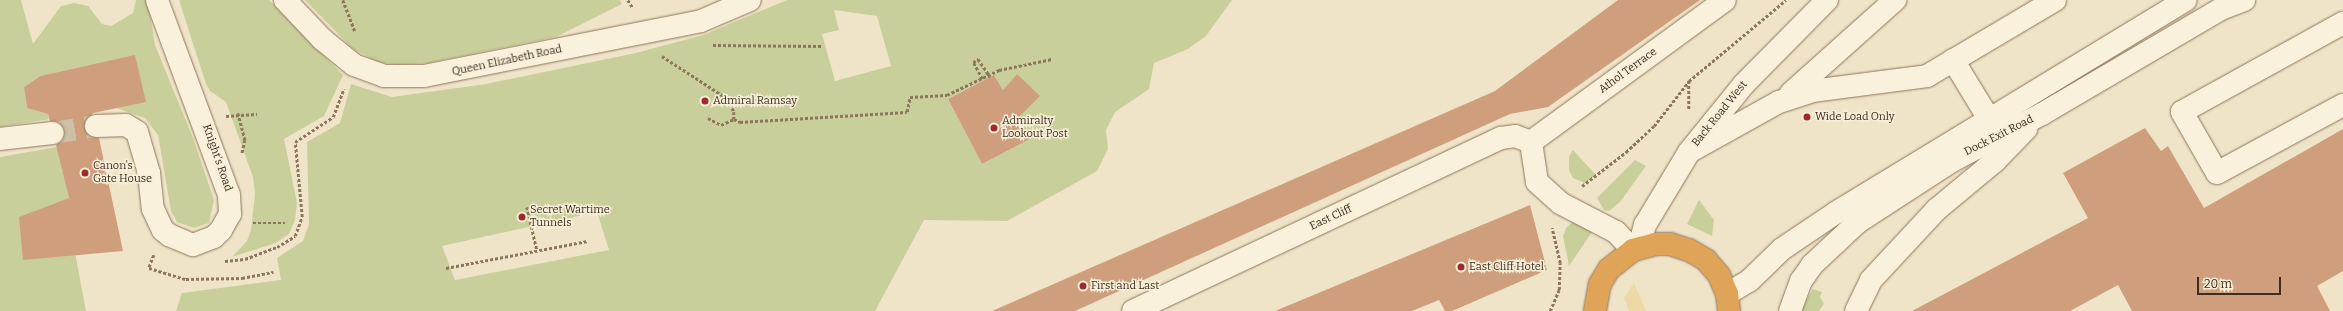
<!DOCTYPE html>
<html>
<head>
<meta charset="utf-8">
<style>
	body { margin:0 }
	#map { position:relative; width:2343px; height:311px; overflow:hidden; background:#f0e4c8; font-family:Bitter,serif }
	div>[style] { position:absolute }
	[style*='--x'] { left:calc(var(--x)*1px); top:calc(var(--y)*1px); width:calc(var(--w)*1px); rotate:calc(var(--a)*1deg) }
	.green>* { inset:0; background:#c9cf9b }
	.sand>* { inset:0; background:#ecd9a5 }
	.building>* { inset:0; background:#cf9f7d }
	.minor-tunnel>* { height:22px; margin-top:-11px; transform-origin:0; background:repeating-linear-gradient(90deg,#ccc0a6 0 22px,transparent 0 33px) }
	.path>* { height:2.5px; margin-top:-1.25px; transform-origin:0; background:repeating-linear-gradient(90deg,#8d765c 0 3px,transparent 0 5px) }
	.roads { filter:drop-shadow(0 0 1px #8d765c) drop-shadow(0 0 1px #8d765c) }
	.minor>* { height:22px; margin:-11px; padding:0 11px; transform-origin:11px; border-radius:11px; background:#faf1dc }
	.highway>* { height:22px; margin:-11px; padding:0 11px; transform-origin:11px; border-radius:11px; background:#e0a458 }
	.path-bridge>* { height:2.5px; margin-top:-1.25px; transform-origin:0; background:repeating-linear-gradient(90deg,#8d765c 0 3px,transparent 0 5px) }
	.dots>* { width:11px; height:11px; translate:-50% -50%; box-sizing:border-box; border:2px solid #f7eed8; border-radius:50% }
	span { translate:-50% -50%; white-space:nowrap; text-align:center; line-height:1.15; -webkit-text-stroke:3px #f7eed8; paint-order:stroke }
	.street-label { font-size:11px; color:#3d2e20 }
	.poi-label { font-size:11px; color:#3d2e20 }
	.left { translate:0 -50%; text-align:left }
	.scale { position:absolute; left:2197px; top:277px; width:84px; height:18px; box-sizing:border-box; border:2px solid #3d2e20; border-top:0; padding-left:5px; font-size:12px; line-height:14px; white-space:nowrap; color:#3d2e20; -webkit-text-stroke:3px #f7eed8; paint-order:stroke }
</style>
</head>
<body>
<div id="map">
	<div class="green">
		<div style="clip-path:polygon(0 0,21px 0,33px 44px,61px 6px,74px 3px,88px 6px,102px 24px,111px 26px,133px 13px,136px 0,148px 0,155px 45px,193px 138px,214px 200px,209px 223px,194px 228px,177px 222px,171px 211px,158px 135px,145px 118px,116px 108px,90px 65px,40px 76px,24px 87px,27px 108px,48px 114px,49px 119px,0 127px)"></div>
		<div style="clip-path:polygon(179px 0,269px 0,343px 75px,324px 116px,284px 139px,297px 203px,295px 220px,289px 234px,276px 243px,232px 257px,247px 241px,251px 230px,255px 194px,253px 177px,226px 102px,210px 91px,206px 84px)"></div>
		<div style="clip-path:polygon(305px 0,620px 0,622px 4px,556px 37px,428px 63px,397px 65px,378px 62px,353px 49px)"></div>
		<div style="clip-path:polygon(evenodd,787px 0,1232px 0,1206px 36px,1188px 49px,1154px 63px,1149px 89px,1115px 112px,1106px 130px,1108px 149px,1097px 171px,1007px 221px,924px 220px,875px 311px,176px 311px,182px 293px,281px 280px,277px 258px,303px 241px,309px 224px,307px 142px,340px 123px,351px 84px,392px 97px,486px 84px,636px 53px,703px 35px,787px 0,834px 10px,877px 16px,891px 66px,835px 81px,822px 34px,839px 30px,834px 10px,787px 0,1017px 74px,1018px 118px,1030px 139px,982px 164px,948px 99px,994px 75px,1003px 90px,1017px 74px,787px 0,597px 212px,609px 250px,455px 280px,442px 246px,597px 212px)"></div>
		<div style="clip-path:polygon(57px 147px,69px 198px,76px 258px,86px 311px,0 311px,0 157px)"></div>
		<div style="clip-path:polygon(1573px 150px,1596px 175px,1585px 183px,1573px 178px,1569px 170px,1569px 157px)"></div>
		<div style="clip-path:polygon(1635px 160px,1646px 166px,1620px 202px,1609px 211px,1604px 210px,1597px 198px)"></div>
		<div style="clip-path:polygon(1699px 200px,1714px 220px,1712px 236px,1687px 224px)"></div>
		<div style="clip-path:polygon(1574px 221px,1594px 229px,1569px 266px,1563px 236px,1566px 228px)"></div>
		<div style="clip-path:polygon(1813px 289px,1822px 292px,1820px 297px,1824px 304px,1819px 311px,1800px 311px)"></div>
	</div>
	<div class="sand">
		<div style="clip-path:polygon(1634px 283px,1646px 311px,1629px 311px,1624px 298px)"></div>
	</div>
	<div class="building">
		<div style="clip-path:polygon(1618px 0,1700px 0,1548px 107px,1510px 114px,1075px 311px,992px 311px,1495px 91px)"></div>
		<div style="clip-path:polygon(135px 55px,146px 102px,93px 113px,84px 126px,90px 137px,99px 138px,123px 251px,23px 260px,19px 217px,69px 198px,56px 145px,65px 138px,63px 126px,50px 121px,48px 114px,27px 108px,24px 87px,40px 76px)"></div>
		<div style="clip-path:polygon(1017px 74px,1040px 96px,1018px 118px,1030px 139px,982px 164px,948px 99px,994px 75px,1003px 90px)"></div>
		<div style="clip-path:polygon(2145px 128px,2161px 151px,2168px 146px,2204px 208px,2343px 129px,2343px 271px,2317px 286px,2330px 311px,2132px 311px,2118px 285px,2070px 311px,1912px 311px,2088px 218px,2063px 173px)"></div>
		<div style="clip-path:polygon(1530px 205px,1547px 270px,1452px 311px,1445px 311px,1439px 300px,1412px 311px,1275px 311px)"></div>
	</div>
	<div class="minor-tunnel">
		<div style="--x:53;--y:133;--w:44;--a:-9.2"></div>
	</div>
	<div class="path">
		<div style="--x:343;--y:0;--w:33;--a:69"></div>
		<div style="--x:628;--y:0;--w:9;--a:58"></div>
		<div style="--x:713;--y:45;--w:110;--a:0.5"></div>
		<div style="--x:662;--y:56;--w:79;--a:33.1"></div>
		<div style="--x:728;--y:99;--w:14;--a:65"></div>
		<div style="--x:734;--y:112;--w:7;--a:90"></div>
		<div style="--x:734;--y:119;--w:7;--a:27"></div>
		<div style="--x:740;--y:122;--w:167;--a:-3.4"></div>
		<div style="--x:907;--y:112;--w:15;--a:-79"></div>
		<div style="--x:910;--y:97;--w:37;--a:-3"></div>
		<div style="--x:947;--y:95;--w:58;--a:-25.7"></div>
		<div style="--x:999;--y:70;--w:54;--a:-11.7"></div>
		<div style="--x:982;--y:79;--w:19;--a:-118"></div>
		<div style="--x:973;--y:62;--w:6;--a:-31"></div>
		<div style="--x:978;--y:59;--w:16;--a:55"></div>
		<div style="--x:1689;--y:81;--w:29;--a:90"></div>
		<div style="--x:238;--y:113;--w:28;--a:75"></div>
		<div style="--x:245;--y:140;--w:14;--a:102"></div>
		<div style="--x:226;--y:116;--w:31;--a:-4"></div>
		<div style="--x:708;--y:118;--w:15;--a:28"></div>
		<div style="--x:721;--y:125;--w:14;--a:-25"></div>
		<div style="--x:1582;--y:186;--w:56;--a:-37.7"></div>
		<div style="--x:1626;--y:152;--w:38;--a:-43"></div>
		<div style="--x:1654;--y:126;--w:57;--a:-52.1"></div>
		<div style="--x:1689;--y:81;--w:126;--a:-39.9"></div>
		<div style="--x:527;--y:207;--w:44;--a:76.9"></div>
		<div style="--x:253;--y:223;--w:32;--a:0"></div>
		<div style="--x:154;--y:255;--w:14;--a:111"></div>
		<div style="--x:149;--y:268;--w:39;--a:17"></div>
		<div style="--x:186;--y:279;--w:56;--a:-1"></div>
		<div style="--x:242;--y:278;--w:32;--a:-11"></div>
		<div style="--x:225;--y:261;--w:20;--a:-6"></div>
		<div style="--x:245;--y:259;--w:34;--a:-21"></div>
		<div style="--x:277;--y:247;--w:21;--a:-31"></div>
		<div style="--x:295;--y:236;--w:20;--a:-70"></div>
		<div style="--x:302;--y:217;--w:75;--a:-95.3"></div>
		<div style="--x:295;--y:142;--w:45;--a:-33.3"></div>
		<div style="--x:333;--y:117;--w:30;--a:-69"></div>
		<div style="--x:446;--y:268;--w:144;--a:-10.8"></div>
		<div style="--x:1550;--y:311;--w:23;--a:-67"></div>
		<div style="--x:1559;--y:290;--w:27;--a:-88"></div>
		<div style="--x:1560;--y:263;--w:36;--a:-103"></div>
	</div>
	<div class="roads">
		<div class="minor">
			<div style="--x:285;--y:0;--w:54;--a:46.5"></div>
			<div style="--x:322;--y:39;--w:41;--a:39.1"></div>
			<div style="--x:354;--y:65;--w:32;--a:20"></div>
			<div style="--x:384;--y:76;--w:40;--a:0"></div>
			<div style="--x:424;--y:76;--w:282;--a:-11.2"></div>
			<div style="--x:701;--y:21;--w:53;--a:-23.2"></div>
			<div style="--x:2343;--y:23;--w:184;--a:151.1"></div>
			<div style="--x:2182;--y:112;--w:70;--a:60.2"></div>
			<div style="--x:2217;--y:173;--w:143;--a:-28.4"></div>
			<div style="--x:1953;--y:60;--w:69;--a:58.6"></div>
			<div style="--x:1791;--y:93;--w:140;--a:-41.8"></div>
			<div style="--x:96;--y:126;--w:30;--a:-2"></div>
			<div style="--x:126;--y:125;--w:13;--a:32"></div>
			<div style="--x:137;--y:132;--w:43;--a:73.7"></div>
			<div style="--x:149;--y:173;--w:36;--a:84"></div>
			<div style="--x:153;--y:209;--w:23;--a:65"></div>
			<div style="--x:163;--y:230;--w:8;--a:40"></div>
			<div style="--x:169;--y:235;--w:26;--a:23"></div>
			<div style="--x:193;--y:245;--w:22;--a:-21"></div>
			<div style="--x:214;--y:237;--w:10;--a:-45"></div>
			<div style="--x:221;--y:230;--w:18;--a:-61"></div>
			<div style="--x:230;--y:214;--w:19;--a:-93"></div>
			<div style="--x:229;--y:195;--w:208;--a:-110.3"></div>
			<div style="--x:0;--y:139;--w:53;--a:-6.5"></div>
			<div style="--x:1531;--y:142;--w:240;--a:-36.2"></div>
			<div style="--x:1531;--y:142;--w:40;--a:81.5"></div>
			<div style="--x:1537;--y:182;--w:31;--a:42"></div>
			<div style="--x:1560;--y:203;--w:63;--a:27.4"></div>
			<div style="--x:1616;--y:232;--w:25;--a:47"></div>
			<div style="--x:1689;--y:152;--w:103;--a:-29.1"></div>
			<div style="--x:1779;--y:102;--w:35;--a:-18"></div>
			<div style="--x:1812;--y:91;--w:116;--a:-7.4"></div>
			<div style="--x:1927;--y:76;--w:149;--a:-30.7"></div>
			<div style="--x:1639;--y:247;--w:23;--a:-75"></div>
			<div style="--x:1645;--y:225;--w:85;--a:-58.9"></div>
			<div style="--x:1689;--y:152;--w:87;--a:-51"></div>
			<div style="--x:1744;--y:84;--w:118;--a:-45.3"></div>
			<div style="--x:1727;--y:294;--w:26;--a:-31"></div>
			<div style="--x:1749;--y:281;--w:46;--a:-44.1"></div>
			<div style="--x:1782;--y:249;--w:66;--a:-33.9"></div>
			<div style="--x:1837;--y:212;--w:408;--a:-31.3"></div>
			<div style="--x:1133;--y:311;--w:407;--a:-25.2"></div>
			<div style="--x:1501;--y:138;--w:14;--a:-8"></div>
			<div style="--x:1515;--y:136;--w:17;--a:21"></div>
			<div style="--x:1790;--y:311;--w:32;--a:-70"></div>
			<div style="--x:1801;--y:281;--w:19;--a:-55"></div>
			<div style="--x:1812;--y:265;--w:63;--a:-43.1"></div>
			<div style="--x:1858;--y:222;--w:112;--a:-33"></div>
			<div style="--x:1952;--y:161;--w:102;--a:-27.6"></div>
			<div style="--x:2042;--y:114;--w:208;--a:-30.4"></div>
			<div style="--x:2221;--y:9;--w:25;--a:-21"></div>
			<div style="--x:1856;--y:311;--w:34;--a:-64"></div>
			<div style="--x:1871;--y:280;--w:96;--a:-47.1"></div>
			<div style="--x:1936;--y:210;--w:77;--a:-39.7"></div>
			<div style="--x:1995;--y:161;--w:45;--a:-45.9"></div>
		</div>
		<div class="highway">
			<div style="--x:1595;--y:311;--w:27;--a:-80"></div>
			<div style="--x:1600;--y:284;--w:17;--a:-59"></div>
			<div style="--x:1609;--y:269;--w:31;--a:-38"></div>
			<div style="--x:1633;--y:250;--w:23;--a:-15"></div>
			<div style="--x:1655;--y:244;--w:15;--a:0"></div>
			<div style="--x:1670;--y:244;--w:20;--a:18"></div>
			<div style="--x:1689;--y:250;--w:20;--a:30"></div>
			<div style="--x:1706;--y:260;--w:20;--a:49"></div>
			<div style="--x:1719;--y:275;--w:21;--a:67"></div>
			<div style="--x:1727;--y:294;--w:17;--a:83"></div>
		</div>
	</div>
	<div class="path-bridge">
		<div style="--x:987;--y:72;--w:6;--a:59"></div>
	</div>
	<div class="dots">
		<div style="left:705px;top:101px;background:#9e2a2b"></div>
		<div style="left:1807px;top:117px;background:#9e2a2b"></div>
		<div style="left:994px;top:128px;background:#9e2a2b"></div>
		<div style="left:85px;top:173px;background:#9e2a2b"></div>
		<div style="left:522px;top:217px;background:#9e2a2b"></div>
		<div style="left:1461px;top:267px;background:#9e2a2b"></div>
		<div style="left:1083px;top:286px;background:#9e2a2b"></div>
	</div>
	<div class="street-label">
		<span style="left:507px;top:61px;rotate:-12deg">Queen Elizabeth Road</span>
		<span style="left:1628px;top:71px;rotate:-36deg">Athol Terrace</span>
		<span style="left:1720px;top:114px;rotate:-51deg">Back Road West</span>
		<span style="left:1999px;top:136px;rotate:-27deg">Dock Exit Road</span>
		<span style="left:217px;top:158px;rotate:71deg">Knight's Road</span>
		<span style="left:1331px;top:218px;rotate:-25deg">East Cliff</span>
	</div>
	<div class="poi-label">
		<span class="left" style="left:713px;top:101px">Admiral Ramsay</span>
		<span class="left" style="left:1815px;top:117px">Wide Load Only</span>
		<span class="left" style="left:1002px;top:128px">Admiralty<br>Lookout Post</span>
		<span class="left" style="left:93px;top:173px">Canon's<br>Gate House</span>
		<span class="left" style="left:530px;top:217px">Secret Wartime<br>Tunnels</span>
		<span class="left" style="left:1469px;top:267px">East Cliff Hotel</span>
		<span class="left" style="left:1091px;top:286px">First and Last</span>
	</div>
	<div class="scale">20 m</div>
</div>
</body>
</html>
